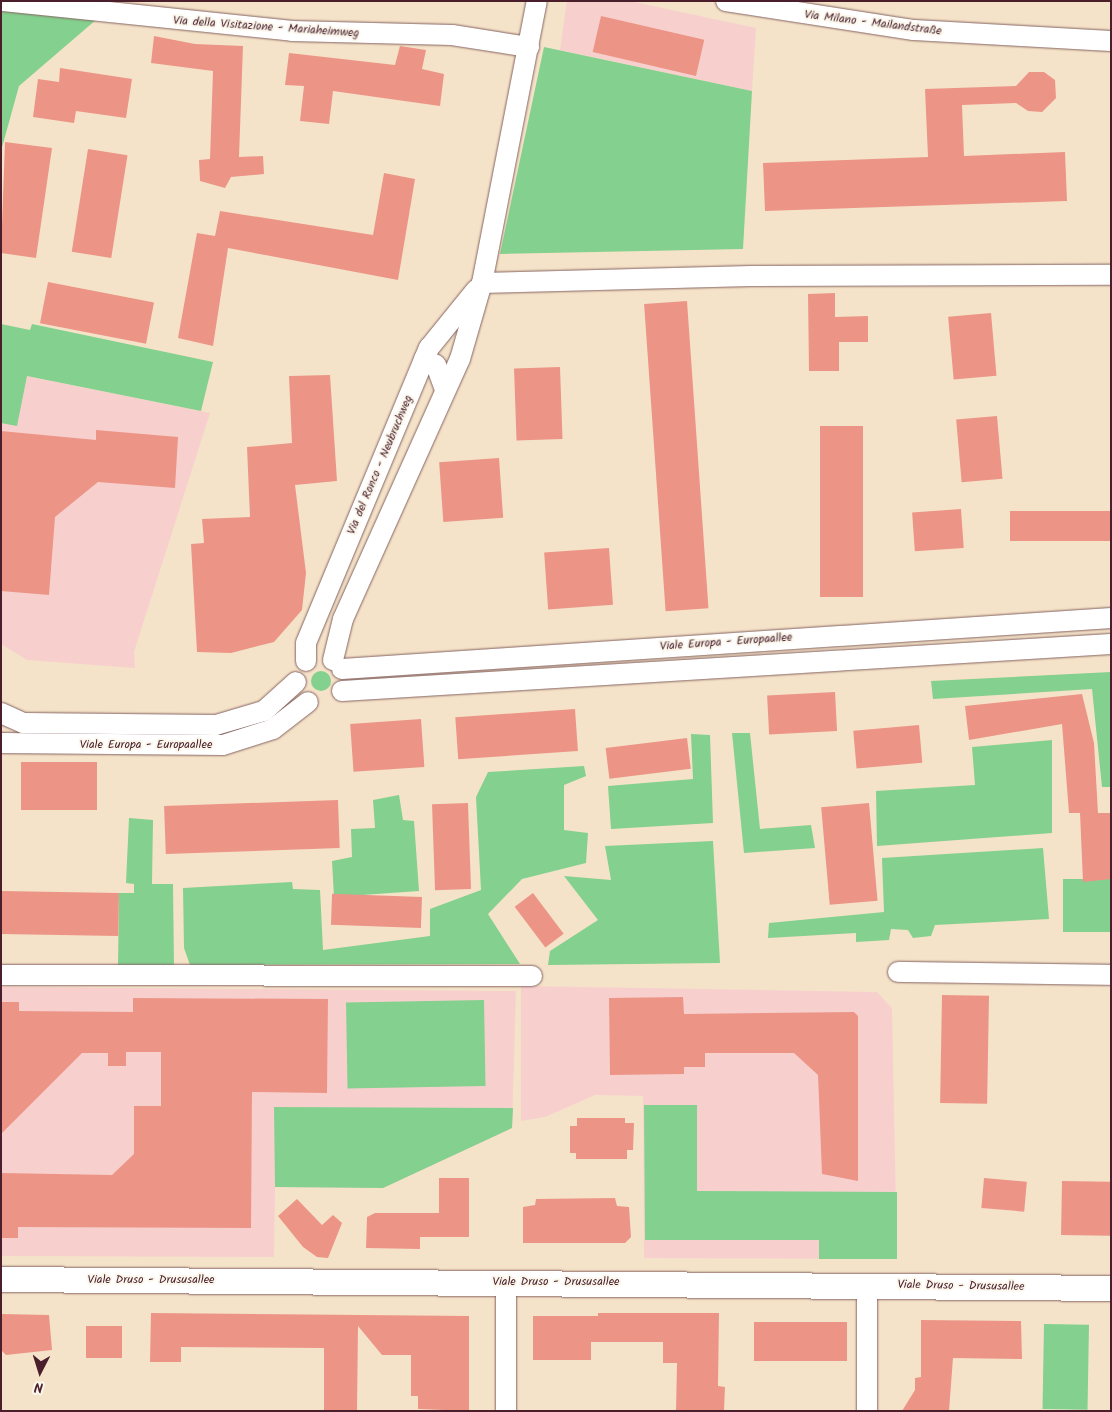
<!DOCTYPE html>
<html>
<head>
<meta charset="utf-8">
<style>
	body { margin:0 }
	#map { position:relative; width:1112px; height:1412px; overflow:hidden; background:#f5e3c9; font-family:Kalam,sans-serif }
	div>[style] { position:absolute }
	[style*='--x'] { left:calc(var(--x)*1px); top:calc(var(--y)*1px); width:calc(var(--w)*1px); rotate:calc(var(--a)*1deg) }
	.built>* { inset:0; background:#f7d0ce }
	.green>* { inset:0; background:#84d08e; transform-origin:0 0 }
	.round { border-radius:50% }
	.building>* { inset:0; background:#ec9587; transform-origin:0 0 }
	.roads { filter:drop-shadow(0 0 1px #866462) drop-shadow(0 0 1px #866462) }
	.minor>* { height:20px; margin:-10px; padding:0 10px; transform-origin:10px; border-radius:10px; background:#fff }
	.major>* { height:25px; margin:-12.5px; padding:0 12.5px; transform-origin:12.5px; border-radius:12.5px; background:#fff }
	span { translate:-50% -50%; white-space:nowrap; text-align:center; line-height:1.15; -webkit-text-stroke:4px #fbf7ec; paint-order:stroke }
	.street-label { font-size:12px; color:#4a1f2b }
	.frame { position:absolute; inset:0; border:2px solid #4a1f2b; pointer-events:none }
	.north { position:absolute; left:15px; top:1347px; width:50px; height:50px; -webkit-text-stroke:4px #fbf7ec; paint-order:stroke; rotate:185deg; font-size:14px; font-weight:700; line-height:20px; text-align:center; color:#4a1f2b }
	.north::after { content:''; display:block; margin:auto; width:18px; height:22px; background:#4a1f2b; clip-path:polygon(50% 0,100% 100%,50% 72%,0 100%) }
</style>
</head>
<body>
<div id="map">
	<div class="built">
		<div style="clip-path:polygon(567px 1px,630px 1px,756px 28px,752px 91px,560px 50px)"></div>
		<div style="clip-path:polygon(1px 371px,210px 413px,134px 652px,135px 668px,27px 660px,1px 644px)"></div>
		<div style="clip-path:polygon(521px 986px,877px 992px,892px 1008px,897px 1259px,644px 1258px,643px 1096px,595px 1095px,545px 1117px,521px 1121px)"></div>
		<div style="clip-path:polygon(1px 987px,516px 991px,512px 1128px,383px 1188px,275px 1187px,274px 1257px,1px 1256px)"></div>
	</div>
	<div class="green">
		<div style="clip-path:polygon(1px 10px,97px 19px,19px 86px,1px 151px)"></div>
		<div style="clip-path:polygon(544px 47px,752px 91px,743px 249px,500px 254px)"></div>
		<div style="clip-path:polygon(1px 324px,30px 330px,32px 324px,213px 362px,201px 411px,27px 376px,17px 426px,1px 423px)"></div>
		<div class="round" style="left:311px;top:671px;width:20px;height:20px"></div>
		<div style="clip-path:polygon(1111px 672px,1111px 787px,1102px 787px,1092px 689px,933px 699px,931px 681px)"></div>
		<div style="clip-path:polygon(732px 733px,750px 733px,760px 829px,811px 825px,815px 848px,744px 853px)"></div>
		<div style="clip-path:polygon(691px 734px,710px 735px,713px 823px,611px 829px,608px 786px,693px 779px)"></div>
		<div style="clip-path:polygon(1052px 740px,1052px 833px,877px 846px,876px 791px,975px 785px,972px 747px)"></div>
		<div style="clip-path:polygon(584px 766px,586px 776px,564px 785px,564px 830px,588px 833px,586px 863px,522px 879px,488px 914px,520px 964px,190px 965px,184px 948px,183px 888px,292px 882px,293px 889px,320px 890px,323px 950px,430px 936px,430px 909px,481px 890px,476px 797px,488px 772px)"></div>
		<div style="clip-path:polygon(399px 795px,403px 820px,414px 821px,419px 891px,334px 897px,332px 861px,352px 857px,351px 829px,375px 828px,373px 800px)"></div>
		<div style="clip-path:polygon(129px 818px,153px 820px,152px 884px,173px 884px,174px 967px,118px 966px,119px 893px,134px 893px,134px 884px,126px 883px)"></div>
		<div style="clip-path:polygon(713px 841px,720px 963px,548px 965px,550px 951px,598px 920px,564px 876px,611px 880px,605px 846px)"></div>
		<div style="clip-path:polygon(1043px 848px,1049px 919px,935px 925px,931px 936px,913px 938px,908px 930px,891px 929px,889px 940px,856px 942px,856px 933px,768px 938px,769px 923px,884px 912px,882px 858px)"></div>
		<div style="left:1111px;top:879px;width:53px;height:48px;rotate:90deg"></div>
		<div style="left:484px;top:1000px;width:86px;height:138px;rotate:89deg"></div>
		<div style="clip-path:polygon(644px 1105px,697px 1105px,697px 1191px,897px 1192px,897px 1259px,819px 1259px,819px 1240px,645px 1240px)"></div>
		<div style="clip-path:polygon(274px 1107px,513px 1108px,512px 1128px,383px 1188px,275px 1187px)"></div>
		<div style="left:1044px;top:1324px;width:45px;height:85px;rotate:1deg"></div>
	</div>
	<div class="building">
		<div style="left:601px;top:16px;width:106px;height:37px;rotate:13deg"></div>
		<div style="clip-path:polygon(154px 36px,195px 44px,243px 46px,239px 157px,263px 156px,264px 174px,231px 177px,225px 188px,200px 181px,199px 160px,210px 159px,213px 71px,151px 63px)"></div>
		<div style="clip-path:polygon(400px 46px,426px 50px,422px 69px,444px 74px,440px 106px,333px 91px,329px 124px,300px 121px,304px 86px,285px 85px,289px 53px,395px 65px)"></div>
		<div style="clip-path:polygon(60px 68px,132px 79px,126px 118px,76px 111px,74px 123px,33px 117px,38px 79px,59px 82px)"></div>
		<div style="clip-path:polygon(1029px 72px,1044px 72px,1055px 80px,1056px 98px,1042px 112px,1028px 111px,1016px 103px,962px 105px,964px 156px,1065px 152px,1067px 201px,765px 211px,763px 163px,928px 157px,925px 89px,1016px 86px)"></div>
		<div style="clip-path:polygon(5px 142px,52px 148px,36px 258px,1px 253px)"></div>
		<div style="left:88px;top:149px;width:40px;height:104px;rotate:9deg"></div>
		<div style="clip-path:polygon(384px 173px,415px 179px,398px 280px,228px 248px,213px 346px,178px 338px,197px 233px,215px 236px,220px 211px,373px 235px)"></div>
		<div style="left:48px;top:282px;width:108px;height:42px;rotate:11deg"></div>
		<div style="clip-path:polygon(835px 293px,835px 317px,868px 316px,868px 342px,839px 342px,839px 371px,809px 371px,808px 294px)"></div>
		<div style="left:687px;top:301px;width:308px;height:43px;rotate:86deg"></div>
		<div style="left:991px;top:313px;width:63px;height:43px;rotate:85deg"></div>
		<div style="left:560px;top:367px;width:72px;height:46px;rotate:88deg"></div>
		<div style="clip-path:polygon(330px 375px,337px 481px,295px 485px,306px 573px,302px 610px,274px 642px,231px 653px,197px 652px,191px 544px,204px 543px,202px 519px,250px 517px,247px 447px,292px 443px,289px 376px)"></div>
		<div style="left:997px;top:416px;width:63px;height:41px;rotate:85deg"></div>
		<div style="left:820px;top:426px;width:43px;height:171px"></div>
		<div style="clip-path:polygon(96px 430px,178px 437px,175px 488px,98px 482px,55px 517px,49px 595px,1px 591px,1px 431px,96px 440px)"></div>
		<div style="left:499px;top:458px;width:60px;height:60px;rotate:86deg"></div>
		<div style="left:961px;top:509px;width:39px;height:49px;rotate:86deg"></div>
		<div style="left:1111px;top:511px;width:30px;height:101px;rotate:90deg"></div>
		<div style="left:609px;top:548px;width:57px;height:65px;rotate:86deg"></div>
		<div style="left:835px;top:692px;width:39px;height:68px;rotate:87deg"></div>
		<div style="clip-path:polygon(1082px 694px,1094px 743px,1098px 813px,1111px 813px,1111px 879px,1083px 882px,1080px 813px,1069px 813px,1062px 724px,969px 740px,965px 706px)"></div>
		<div style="left:575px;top:709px;width:42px;height:120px;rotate:86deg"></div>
		<div style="left:421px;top:719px;width:48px;height:71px;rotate:86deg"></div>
		<div style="left:919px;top:725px;width:38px;height:66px;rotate:85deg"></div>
		<div style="left:687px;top:738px;width:31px;height:82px;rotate:83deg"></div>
		<div style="left:21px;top:762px;width:76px;height:48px"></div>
		<div style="left:338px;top:800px;width:48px;height:174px;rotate:88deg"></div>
		<div style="left:468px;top:803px;width:86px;height:36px;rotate:88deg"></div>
		<div style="left:869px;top:803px;width:98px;height:48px;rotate:85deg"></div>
		<div style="left:1px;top:891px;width:118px;height:43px;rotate:1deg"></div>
		<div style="left:533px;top:893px;width:51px;height:23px;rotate:53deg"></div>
		<div style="left:422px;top:897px;width:31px;height:90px;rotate:92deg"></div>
		<div style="left:942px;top:995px;width:47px;height:108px;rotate:1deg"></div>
		<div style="clip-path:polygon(683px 997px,684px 1014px,854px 1012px,858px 1016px,858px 1181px,822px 1174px,818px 1075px,794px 1053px,705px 1053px,705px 1067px,684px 1067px,684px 1074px,610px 1075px,609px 998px)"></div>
		<div style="clip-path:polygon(133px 998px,328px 999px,327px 1093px,252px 1092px,251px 1228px,18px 1227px,18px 1238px,1px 1238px,1px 1173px,112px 1175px,134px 1154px,134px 1106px,161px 1106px,161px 1052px,126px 1052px,126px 1066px,108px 1066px,108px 1053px,82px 1053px,1px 1134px,1px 1002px,19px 1002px,19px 1011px,133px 1012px)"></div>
		<div style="clip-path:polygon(577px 1118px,625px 1118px,625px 1123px,634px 1123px,633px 1150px,627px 1150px,627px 1159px,576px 1159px,576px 1153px,570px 1153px,570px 1126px,577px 1126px)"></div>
		<div style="clip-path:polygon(439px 1178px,469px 1178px,469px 1237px,420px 1237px,420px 1249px,366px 1248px,367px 1217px,375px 1213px,439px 1213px)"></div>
		<div style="left:984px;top:1178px;width:43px;height:30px;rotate:5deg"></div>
		<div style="left:1062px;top:1181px;width:49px;height:54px;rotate:1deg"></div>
		<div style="clip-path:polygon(615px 1198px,617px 1206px,629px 1207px,631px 1237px,625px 1243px,523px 1243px,523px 1207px,535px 1205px,536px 1199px)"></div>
		<div style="clip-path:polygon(297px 1199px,322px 1225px,333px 1215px,342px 1223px,328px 1258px,317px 1257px,303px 1247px,278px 1216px)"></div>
		<div style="clip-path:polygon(151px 1313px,469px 1316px,469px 1411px,418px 1409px,418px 1396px,411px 1396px,411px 1355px,382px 1355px,358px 1326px,357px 1411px,324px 1411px,324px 1348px,181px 1347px,181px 1362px,150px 1362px)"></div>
		<div style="clip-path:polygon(598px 1313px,719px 1313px,718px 1386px,725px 1387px,724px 1411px,676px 1411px,677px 1363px,663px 1363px,663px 1342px,591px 1342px,591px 1360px,533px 1360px,533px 1316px,598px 1316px)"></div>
		<div style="clip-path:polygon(1px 1314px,49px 1315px,52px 1350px,6px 1355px,1px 1350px)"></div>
		<div style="clip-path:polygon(921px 1320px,1021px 1321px,1022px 1359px,953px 1358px,949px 1411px,902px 1411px,915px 1390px,915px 1378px,921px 1377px)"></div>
		<div style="left:754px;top:1322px;width:93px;height:39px"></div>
		<div style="left:86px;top:1326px;width:36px;height:32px"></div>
	</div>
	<div class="roads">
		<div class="minor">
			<div style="--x:3;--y:1;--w:291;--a:5.9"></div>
			<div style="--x:292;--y:31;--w:160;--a:1.4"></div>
			<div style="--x:452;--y:35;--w:78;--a:8.9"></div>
			<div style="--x:726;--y:1;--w:190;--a:8.8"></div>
			<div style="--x:914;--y:30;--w:197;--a:3.2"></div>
			<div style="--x:482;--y:283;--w:269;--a:-1.5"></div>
			<div style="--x:751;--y:276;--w:360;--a:-0.2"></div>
			<div style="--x:424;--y:359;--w:13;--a:27"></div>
			<div style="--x:436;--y:365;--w:27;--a:70"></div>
			<div style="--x:333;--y:660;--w:42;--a:-76.3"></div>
			<div style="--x:343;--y:619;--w:285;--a:-65.8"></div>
			<div style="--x:460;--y:359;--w:79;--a:-73.9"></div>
			<div style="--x:482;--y:283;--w:287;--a:-79"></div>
			<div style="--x:306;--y:661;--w:18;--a:-90"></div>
			<div style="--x:306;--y:643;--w:320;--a:-67.4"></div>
			<div style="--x:429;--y:348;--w:75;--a:-51"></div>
			<div style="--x:342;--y:669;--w:771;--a:-3.79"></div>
			<div style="--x:342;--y:691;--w:770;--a:-3.5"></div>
			<div style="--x:1;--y:713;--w:24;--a:24"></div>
			<div style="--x:23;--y:723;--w:193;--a:0.6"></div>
			<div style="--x:216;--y:725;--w:50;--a:-16.3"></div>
			<div style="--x:264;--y:711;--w:43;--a:-42.2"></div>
			<div style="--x:1;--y:743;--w:222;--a:0.5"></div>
			<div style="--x:223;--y:745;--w:52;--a:-17.7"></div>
			<div style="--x:273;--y:729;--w:44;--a:-37.6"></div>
			<div style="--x:898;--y:972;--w:213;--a:0.8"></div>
			<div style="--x:1;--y:975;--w:531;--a:0.11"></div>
			<div style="--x:506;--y:1411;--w:130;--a:-90"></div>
			<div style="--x:867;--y:1411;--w:126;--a:-90"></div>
		</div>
		<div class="major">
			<div style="--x:1;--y:1279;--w:1110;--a:0.46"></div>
		</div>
	</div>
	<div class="street-label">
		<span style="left:873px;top:23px;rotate:7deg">Via Milano - Mailandstraße</span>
		<span style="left:266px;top:27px;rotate:4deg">Via della Visitazione - Mariaheimweg</span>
		<span style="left:380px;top:465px;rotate:-67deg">Via del Ronco - Neubruchweg</span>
		<span style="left:726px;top:642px;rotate:-4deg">Viale Europa - Europaallee</span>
		<span style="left:146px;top:745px">Viale Europa - Europaallee</span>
		<span style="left:151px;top:1280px">Viale Druso - Drususallee</span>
		<span style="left:556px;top:1282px">Viale Druso - Drususallee</span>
		<span style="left:961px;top:1286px;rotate:1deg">Viale Druso - Drususallee</span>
	</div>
	<div class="frame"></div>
	<div class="north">N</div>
</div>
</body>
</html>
